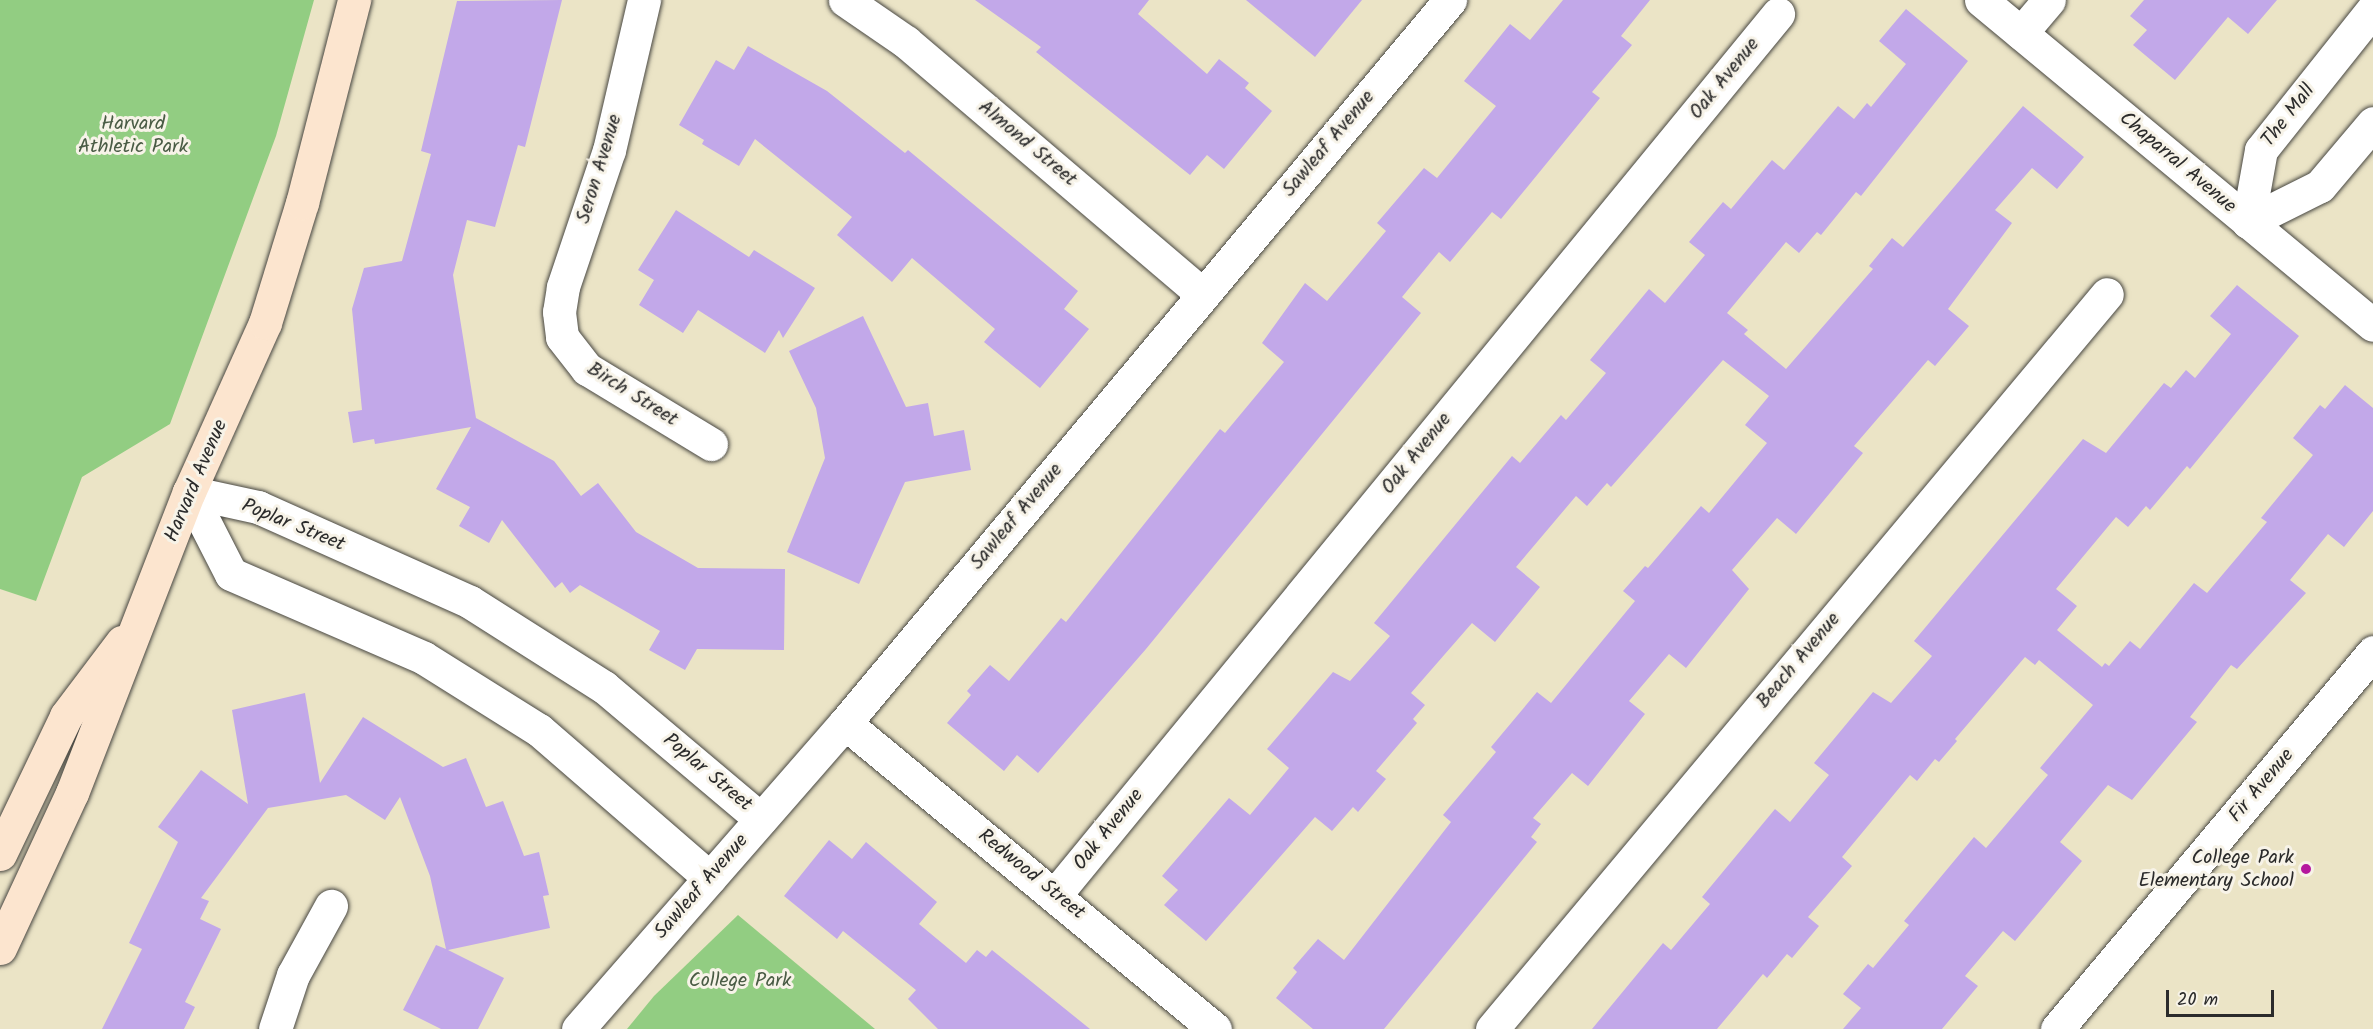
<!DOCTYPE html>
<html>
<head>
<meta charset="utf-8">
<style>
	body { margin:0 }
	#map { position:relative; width:2373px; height:1029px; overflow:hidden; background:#ebe4c6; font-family:Kalam,sans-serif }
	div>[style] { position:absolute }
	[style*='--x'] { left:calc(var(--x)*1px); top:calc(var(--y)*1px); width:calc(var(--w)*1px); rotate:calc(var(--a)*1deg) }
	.green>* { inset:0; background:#92cd82 }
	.building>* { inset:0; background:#c2a8e9 }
	.roads { filter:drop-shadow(0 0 2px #484742) drop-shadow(0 0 2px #484742) }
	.minor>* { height:33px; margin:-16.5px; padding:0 16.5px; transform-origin:16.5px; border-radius:16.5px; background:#fff }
	.tertiary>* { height:33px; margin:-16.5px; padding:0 16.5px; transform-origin:16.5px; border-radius:16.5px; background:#fff }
	.secondary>* { height:33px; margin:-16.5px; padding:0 16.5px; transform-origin:16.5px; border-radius:16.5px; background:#fce5cf }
	.dots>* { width:16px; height:16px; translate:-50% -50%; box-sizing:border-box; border:3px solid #f7f3e8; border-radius:50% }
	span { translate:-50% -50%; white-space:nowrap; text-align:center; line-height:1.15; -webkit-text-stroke:6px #f7f3e8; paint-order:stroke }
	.street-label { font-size:20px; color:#2b2b2b }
	.park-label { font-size:20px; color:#4a5c45 }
	.poi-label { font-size:20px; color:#2b2b2b }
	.right { translate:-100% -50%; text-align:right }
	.scale { position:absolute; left:2166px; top:990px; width:108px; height:27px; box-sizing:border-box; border:3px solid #2b2b2b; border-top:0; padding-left:8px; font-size:18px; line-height:21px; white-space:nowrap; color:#2b2b2b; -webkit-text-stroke:4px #f7f3e8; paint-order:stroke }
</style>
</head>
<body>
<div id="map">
	<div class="green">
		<div style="clip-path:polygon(0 0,314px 0,276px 136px,170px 424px,82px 477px,36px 601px,0 589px)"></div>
		<div style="clip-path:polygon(738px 915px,875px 1029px,627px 1029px,654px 996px)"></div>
	</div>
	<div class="building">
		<div style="clip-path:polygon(562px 0,525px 147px,518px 145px,495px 227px,467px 220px,453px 275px,476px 418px,554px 461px,581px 496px,598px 483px,636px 532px,698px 568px,785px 569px,784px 650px,697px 649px,685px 670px,649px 650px,660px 631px,580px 585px,570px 593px,562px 582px,555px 588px,502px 520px,489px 543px,459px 526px,470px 507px,436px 489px,471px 427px,375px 444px,374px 439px,353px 443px,348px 412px,362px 410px,352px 309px,364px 268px,402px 261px,431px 154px,421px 151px,457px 1px)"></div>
		<div style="clip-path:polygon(975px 0,1149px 0,1138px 14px,1207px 74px,1219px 59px,1249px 83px,1245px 88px,1272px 111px,1224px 169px,1207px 155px,1190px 175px,1036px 52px,1041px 47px)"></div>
		<div style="clip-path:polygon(1246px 0,1362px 0,1315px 57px)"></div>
		<div style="clip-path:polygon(1563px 0,1650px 0,1621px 36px,1632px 45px,1592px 92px,1600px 98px,1501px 219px,1492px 212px,1450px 262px,1439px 252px,1402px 297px,1421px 313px,1146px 649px,1038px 773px,1017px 755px,1004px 771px,947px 723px,971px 695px,967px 691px,990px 665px,1009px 681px,1061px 618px,1066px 622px,1220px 429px,1225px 433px,1284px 362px,1262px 343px,1305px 283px,1327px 301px,1386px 231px,1377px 223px,1424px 168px,1437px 178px,1496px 106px,1464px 81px,1510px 24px,1530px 40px)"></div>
		<div style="clip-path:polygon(2144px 0,2277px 0,2248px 34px,2228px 17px,2175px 80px,2133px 45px,2147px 30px,2130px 16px)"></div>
		<div style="clip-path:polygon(1906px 9px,1968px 61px,1861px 196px,1856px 192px,1821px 235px,1817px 232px,1799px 253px,1786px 242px,1727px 313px,1748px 330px,1744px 334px,1786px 369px,1873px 269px,1869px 266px,1892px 238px,1903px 247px,2023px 106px,2084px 157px,2057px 189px,2032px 168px,1995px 210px,2012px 223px,1948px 309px,1969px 326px,1935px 366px,1928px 360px,1854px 446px,1863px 453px,1796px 534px,1777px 518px,1732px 570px,1749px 589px,1686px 668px,1669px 654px,1629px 701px,1645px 714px,1588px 786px,1572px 773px,1533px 818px,1541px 824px,1531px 837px,1537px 842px,1384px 1029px,1313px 1029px,1276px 998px,1297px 972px,1293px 968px,1318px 939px,1344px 960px,1451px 822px,1443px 815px,1496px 752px,1491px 747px,1537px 692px,1551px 703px,1635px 601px,1623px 591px,1645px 566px,1648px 568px,1701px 506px,1709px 513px,1767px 443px,1745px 425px,1769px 396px,1723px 360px,1611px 487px,1607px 483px,1587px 506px,1576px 496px,1516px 567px,1540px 587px,1495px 642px,1472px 623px,1411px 693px,1425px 705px,1413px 719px,1417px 723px,1376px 771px,1386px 779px,1358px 812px,1353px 807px,1332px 831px,1315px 817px,1206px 941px,1164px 905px,1178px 890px,1162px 876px,1229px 798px,1250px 815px,1289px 768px,1267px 749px,1333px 672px,1350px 681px,1390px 636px,1374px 623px,1512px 456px,1520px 463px,1561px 415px,1566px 420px,1606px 373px,1590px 360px,1649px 289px,1665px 303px,1705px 255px,1689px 242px,1723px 202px,1731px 209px,1772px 160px,1784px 170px,1838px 106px,1854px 119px,1867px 103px,1871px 107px,1906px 64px,1879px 41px)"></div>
		<div style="clip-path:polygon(748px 46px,827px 91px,905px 153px,908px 150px,1078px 291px,1064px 309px,1089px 329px,1040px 388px,984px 342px,995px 329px,912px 258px,892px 282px,837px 235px,852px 217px,755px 139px,739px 166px,702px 144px,704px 140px,679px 125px,716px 60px,734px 70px)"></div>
		<div style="clip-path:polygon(676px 210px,749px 257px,754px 250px,815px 288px,783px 338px,779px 330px,765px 353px,698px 310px,683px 333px,639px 305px,654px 280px,638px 270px)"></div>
		<div style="clip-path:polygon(2237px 285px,2299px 336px,2190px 469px,2187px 466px,2150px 510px,2146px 506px,2128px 527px,2116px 517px,2056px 589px,2077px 606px,2057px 630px,2102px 667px,2105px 663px,2109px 666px,2130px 641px,2140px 649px,2194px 583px,2207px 593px,2267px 522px,2261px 518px,2313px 455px,2293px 438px,2320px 405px,2325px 409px,2345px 385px,2373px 408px,2373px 511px,2344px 547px,2328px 534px,2290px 580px,2306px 593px,2237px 669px,2231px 665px,2190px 717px,2197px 722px,2132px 800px,2108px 785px,2060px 842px,2082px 861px,2015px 941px,2003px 931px,1965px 976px,1978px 986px,1942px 1029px,1843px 1029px,1861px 1008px,1843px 994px,1868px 964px,1873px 968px,1909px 925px,1904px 921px,1974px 837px,1986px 848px,2048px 775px,2040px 768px,2093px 705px,2039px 660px,2035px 665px,2025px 657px,1955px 739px,1957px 741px,1939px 762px,1935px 759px,1917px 781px,1910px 775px,1842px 857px,1852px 866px,1808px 917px,1819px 926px,1792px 958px,1787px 954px,1767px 978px,1763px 974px,1717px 1029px,1592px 1029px,1663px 943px,1671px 950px,1710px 904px,1702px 897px,1775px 809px,1790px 822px,1829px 775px,1814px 763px,1873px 692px,1891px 703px,1932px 656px,1914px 641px,2083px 439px,2106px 453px,2164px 383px,2171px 388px,2186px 370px,2195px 378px,2231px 334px,2210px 316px)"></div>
		<div style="clip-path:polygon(863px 316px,906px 407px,928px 403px,934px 436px,964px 430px,971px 470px,905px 482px,859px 584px,787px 552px,825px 458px,816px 408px,789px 351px)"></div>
		<div style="clip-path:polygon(305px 693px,320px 783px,363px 717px,443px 767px,466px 758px,486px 807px,503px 801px,524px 856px,539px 852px,549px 895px,543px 896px,550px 928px,448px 950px,504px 978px,478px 1029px,441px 1029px,403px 1010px,436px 945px,446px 949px,430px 876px,400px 797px,385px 820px,346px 795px,268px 808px,201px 898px,209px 901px,200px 919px,221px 929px,185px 1002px,195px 1007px,184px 1029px,102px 1029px,142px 949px,129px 943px,178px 842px,158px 827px,201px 770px,248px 804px,232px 710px)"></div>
		<div style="clip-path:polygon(829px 840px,852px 859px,866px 842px,937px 902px,919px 924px,966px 963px,977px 950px,986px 957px,992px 950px,1090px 1029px,938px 1029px,908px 999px,916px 990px,843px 931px,837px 939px,784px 896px)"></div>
	</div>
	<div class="roads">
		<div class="minor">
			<div style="--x:644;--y:0;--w:154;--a:103.1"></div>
			<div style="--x:609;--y:150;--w:145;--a:108.6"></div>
			<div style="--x:563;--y:287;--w:25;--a:99"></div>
			<div style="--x:559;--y:312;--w:25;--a:83"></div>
			<div style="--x:562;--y:337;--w:41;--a:52"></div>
			<div style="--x:587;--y:369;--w:145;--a:31.2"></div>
			<div style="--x:845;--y:0;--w:74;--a:34.5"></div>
			<div style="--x:906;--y:42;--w:390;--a:40.4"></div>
			<div style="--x:2021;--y:33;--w:43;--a:-49.7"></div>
			<div style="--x:845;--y:723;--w:480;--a:39.6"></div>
			<div style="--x:1055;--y:895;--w:1140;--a:-50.63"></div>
			<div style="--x:275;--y:1029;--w:57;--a:-71.6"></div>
			<div style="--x:293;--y:975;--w:79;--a:-61.2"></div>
			<div style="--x:1492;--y:1029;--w:958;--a:-50.08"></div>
			<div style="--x:2057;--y:1029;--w:492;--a:-50"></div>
		</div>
		<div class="tertiary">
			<div style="--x:1981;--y:0;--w:509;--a:39.66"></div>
			<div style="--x:2248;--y:222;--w:73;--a:-79.8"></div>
			<div style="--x:2261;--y:150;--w:180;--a:-51.5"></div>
			<div style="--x:2248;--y:222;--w:80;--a:-26.6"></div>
			<div style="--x:2320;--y:186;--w:82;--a:-49.9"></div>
			<div style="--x:189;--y:492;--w:71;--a:12.3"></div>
			<div style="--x:258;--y:507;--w:232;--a:24.1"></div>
			<div style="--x:470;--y:602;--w:159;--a:32.4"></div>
			<div style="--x:604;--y:687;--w:205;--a:40.1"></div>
			<div style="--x:189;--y:492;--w:92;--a:62.9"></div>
			<div style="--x:231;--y:574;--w:210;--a:23.5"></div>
			<div style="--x:424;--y:658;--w:136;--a:32.1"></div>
			<div style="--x:539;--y:730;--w:226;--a:40.9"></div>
			<div style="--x:578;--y:1029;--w:406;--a:-48.9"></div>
			<div style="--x:845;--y:723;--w:943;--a:-50.08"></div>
		</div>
		<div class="secondary">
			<div style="--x:0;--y:854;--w:153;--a:-64.4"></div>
			<div style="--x:66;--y:716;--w:93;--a:-52.9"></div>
			<div style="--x:0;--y:948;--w:171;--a:-65.1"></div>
			<div style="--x:72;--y:793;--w:323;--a:-68.8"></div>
			<div style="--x:189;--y:492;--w:185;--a:-65.8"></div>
			<div style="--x:265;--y:323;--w:126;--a:-72.9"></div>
			<div style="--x:302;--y:203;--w:210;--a:-75.6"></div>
		</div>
	</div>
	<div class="dots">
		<div style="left:2306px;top:869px;background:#b5179e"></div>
	</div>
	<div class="street-label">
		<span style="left:1725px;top:79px;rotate:-51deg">Oak Avenue</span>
		<span style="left:2289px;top:116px;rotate:-52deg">The Mall</span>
		<span style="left:1027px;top:144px;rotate:40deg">Almond Street</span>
		<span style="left:1329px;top:144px;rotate:-50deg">Sawleaf Avenue</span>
		<span style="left:2177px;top:163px;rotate:40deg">Chaparral Avenue</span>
		<span style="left:600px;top:169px;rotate:-73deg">Seron Avenue</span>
		<span style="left:632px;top:395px;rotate:32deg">Birch Street</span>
		<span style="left:1417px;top:454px;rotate:-51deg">Oak Avenue</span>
		<span style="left:197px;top:481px;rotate:-67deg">Harvard Avenue</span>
		<span style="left:1017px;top:517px;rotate:-50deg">Sawleaf Avenue</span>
		<span style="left:293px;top:526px;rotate:22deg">Poplar Street</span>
		<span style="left:1799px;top:661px;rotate:-50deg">Beach Avenue</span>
		<span style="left:707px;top:773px;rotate:40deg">Poplar Street</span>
		<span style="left:2262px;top:786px;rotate:-50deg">Fir Avenue</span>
		<span style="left:1109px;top:830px;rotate:-51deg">Oak Avenue</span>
		<span style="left:1031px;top:875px;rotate:39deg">Redwood Street</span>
		<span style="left:702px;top:887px;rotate:-49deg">Sawleaf Avenue</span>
	</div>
	<div class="park-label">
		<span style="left:133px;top:136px">Harvard<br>Athletic Park</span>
		<span style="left:740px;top:981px">College Park</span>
	</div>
	<div class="poi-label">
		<span class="right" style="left:2294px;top:870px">College Park<br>Elementary School</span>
	</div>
	<div class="scale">20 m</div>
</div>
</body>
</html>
